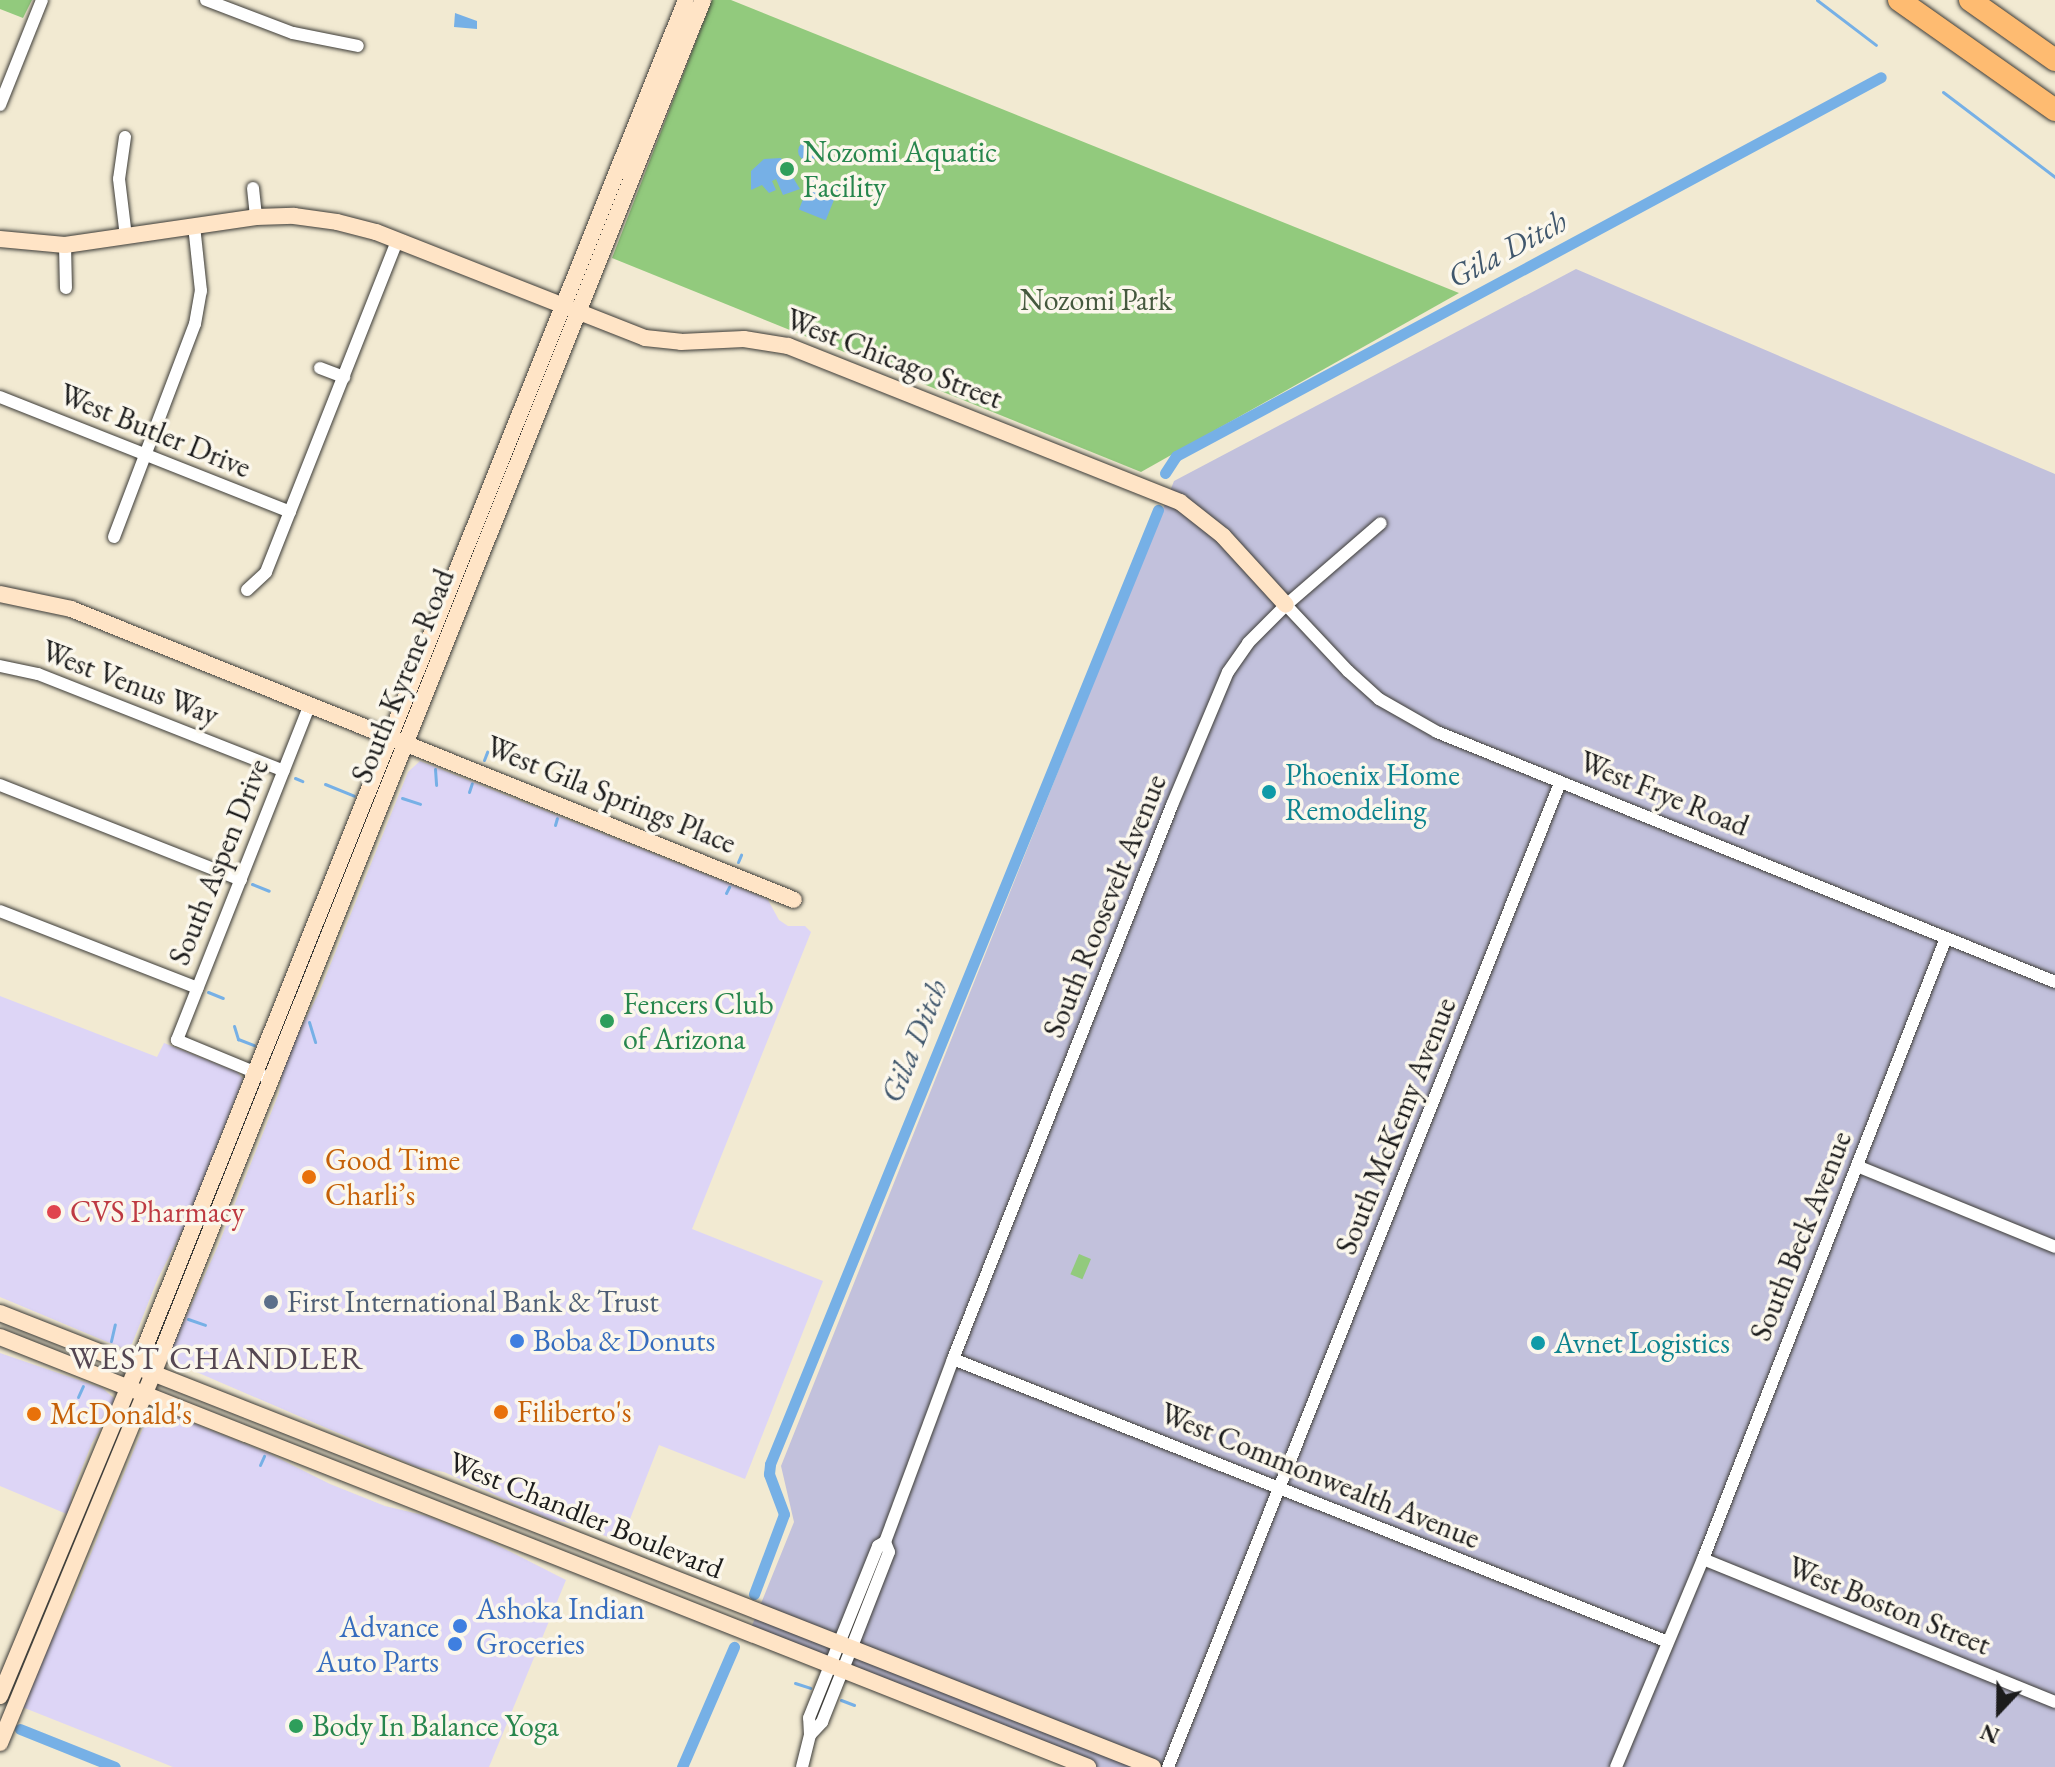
<!DOCTYPE html>
<html>
<head>
<meta charset="utf-8">
<style>
	body { margin:0 }
	#map { position:relative; width:2055px; height:1767px; overflow:hidden; background:#f2ead2; font-family:"EB Garamond",serif }
	div>[style] { position:absolute }
	[style*='--x'] { left:calc(var(--x)*1px); top:calc(var(--y)*1px); width:calc(var(--w)*1px); rotate:calc(var(--a)*1deg) }
	.built>* { inset:0; background:#ddd5f6 }
	.industrial>* { inset:0; background:#c2c1dc }
	.green>* { inset:0; background:#92ca7d; transform-origin:0 0 }
	.water>* { inset:0; background:#76b0e6; transform-origin:0 0 }
	.round { border-radius:50% }
	.stream>* { height:3px; margin:-1.5px; padding:0 1.5px; transform-origin:1.5px; border-radius:1.5px; background:#76b0e6 }
	.canal>* { height:11px; margin:-5.5px; padding:0 5.5px; transform-origin:5.5px; border-radius:5.5px; background:#76b0e6 }
	.roads { filter:drop-shadow(0 0 2px #3c3b37) drop-shadow(0 0 2px #3c3b37) }
	.street>* { height:12px; margin:-6px; padding:0 6px; transform-origin:6px; border-radius:6px; background:#fff }
	.secondary>* { height:16px; margin:-8px; padding:0 8px; transform-origin:8px; border-radius:8px; background:#ffe4c6 }
	.highway>* { height:22px; margin:-11px; padding:0 11px; transform-origin:11px; border-radius:11px; background:#febb71 }
	.dots>* { width:22px; height:22px; translate:-50% -50%; box-sizing:border-box; border:4px solid #fbf7ec; border-radius:50% }
	span { translate:-50% -50%; white-space:nowrap; text-align:center; line-height:1.15; -webkit-text-stroke:7px #fbf7ec; paint-order:stroke }
	.leisure-label { font-size:30px; color:#27864d }
	.left { translate:0 -50%; text-align:left }
	.park-label { font-size:30px; color:#45593e }
	.street-label { font-size:30px; color:#1c1c1c }
	.culture-label { font-size:30px; color:#0d838f }
	.food-label { font-size:30px; color:#c56008 }
	.health-label { font-size:30px; color:#be3a42 }
	.service-label { font-size:30px; color:#4e5e75 }
	.shop-label { font-size:30px; color:#366cbe }
	.right { translate:-100% -50%; text-align:right }
	.water-label { font-size:32px; color:#40576d; font-style:italic }
	.neighbourhood-label { font-size:32px; color:#554753; letter-spacing:2px }
	.north { position:absolute; left:1959px; top:1671px; width:80px; height:80px; -webkit-text-stroke:6px #fbf7ec; paint-order:stroke; rotate:202deg; font-size:22px; font-weight:700; line-height:32px; text-align:center; color:#1c1c1c }
	.north::after { content:''; display:block; margin:auto; width:28px; height:36px; background:#1c1c1c; clip-path:polygon(50% 0,100% 100%,50% 72%,0 100%) }
</style>
</head>
<body>
<div id="map">
	<div class="built">
		<div style="clip-path:polygon(420px 761px,760px 896px,768px 900px,779px 920px,788px 926px,805px 926px,811px 932px,692px 1229px,823px 1281px,745px 1479px,659px 1445px,621px 1542px,574px 1524px,549px 1519px,444px 1472px,417px 1467px,171px 1361px,170px 1352px,218px 1246px,279px 1093px,282px 1073px,297px 1035px,319px 993px,408px 772px)"></div>
		<div style="clip-path:polygon(0 996px,157px 1057px,164px 1043px,237px 1072px,243px 1079px,186px 1224px,158px 1278px,132px 1344px,124px 1349px,0 1297px)"></div>
		<div style="clip-path:polygon(0 1353px,102px 1388px,114px 1398px,113px 1408px,92px 1443px,72px 1493px,69px 1515px,0 1486px)"></div>
		<div style="clip-path:polygon(160px 1410px,268px 1453px,330px 1484px,385px 1506px,427px 1516px,491px 1542px,566px 1580px,489px 1767px,173px 1767px,22px 1707px,47px 1646px,73px 1597px,146px 1421px)"></div>
	</div>
	<div class="industrial">
		<div style="clip-path:polygon(1576px 269px,2055px 474px,2055px 1767px,1091px 1767px,749px 1633px,794px 1522px,781px 1466px,1174px 481px)"></div>
	</div>
	<div class="green">
		<div style="clip-path:polygon(0 0,32px 0,23px 18px,0 9px)"></div>
		<div style="clip-path:polygon(712px 0,731px 0,1459px 293px,1141px 472px,612px 258px)"></div>
		<div style="left:1079px;top:1254px;width:13px;height:22px;rotate:23deg"></div>
	</div>
	<div class="water">
		<div style="clip-path:polygon(455px 13px,477px 21px,477px 29px,454px 27px)"></div>
		<div class="round" style="left:798px;top:141px;width:20px;height:20px"></div>
		<div style="clip-path:polygon(781px 158px,800px 189px,783px 195px,776px 179px,772px 181px,776px 190px,769px 193px,762px 185px,751px 190px,751px 171px,764px 159px)"></div>
		<div style="left:812px;top:177px;width:29px;height:35px;rotate:22deg"></div>
	</div>
	<div class="stream">
		<div style="--x:1817;--y:0;--w:74;--a:37.3"></div>
		<div style="--x:1943;--y:92;--w:141;--a:37.2"></div>
		<div style="--x:484;--y:760;--w:9;--a:-69"></div>
		<div style="--x:435;--y:769;--w:16;--a:86"></div>
		<div style="--x:295;--y:778;--w:8;--a:23"></div>
		<div style="--x:325;--y:784;--w:31;--a:22"></div>
		<div style="--x:469;--y:792;--w:9;--a:-72"></div>
		<div style="--x:402;--y:798;--w:19;--a:18"></div>
		<div style="--x:555;--y:825;--w:7;--a:-74"></div>
		<div style="--x:738;--y:862;--w:8;--a:-67"></div>
		<div style="--x:252;--y:884;--w:18;--a:22"></div>
		<div style="--x:726;--y:893;--w:7;--a:-63"></div>
		<div style="--x:208;--y:992;--w:16;--a:22"></div>
		<div style="--x:309;--y:1022;--w:21;--a:73"></div>
		<div style="--x:234;--y:1026;--w:14;--a:73"></div>
		<div style="--x:238;--y:1039;--w:17;--a:21"></div>
		<div style="--x:188;--y:1319;--w:18;--a:19"></div>
		<div style="--x:111;--y:1341;--w:17;--a:-77"></div>
		<div style="--x:196;--y:1369;--w:19;--a:-69"></div>
		<div style="--x:78;--y:1397;--w:12;--a:-66"></div>
		<div style="--x:260;--y:1465;--w:10;--a:-66"></div>
		<div style="--x:614;--y:1535;--w:14;--a:-78"></div>
		<div style="--x:795;--y:1683;--w:16;--a:18"></div>
		<div style="--x:841;--y:1700;--w:14;--a:21"></div>
	</div>
	<div class="canal">
		<div style="--x:1165;--y:473;--w:20;--a:-57"></div>
		<div style="--x:1176;--y:456;--w:800;--a:-28.26"></div>
		<div style="--x:754;--y:1594;--w:85;--a:-69.4"></div>
		<div style="--x:784;--y:1514;--w:43;--a:-110.6"></div>
		<div style="--x:769;--y:1474;--w:10;--a:-84"></div>
		<div style="--x:770;--y:1464;--w:1030;--a:-67.87"></div>
		<div style="--x:20;--y:1729;--w:102;--a:21.8"></div>
		<div style="--x:682;--y:1767;--w:131;--a:-66.6"></div>
	</div>
	<div class="roads">
		<div class="street">
			<div style="--x:206;--y:0;--w:93;--a:20.8"></div>
			<div style="--x:293;--y:33;--w:66;--a:11.3"></div>
			<div style="--x:0;--y:105;--w:113;--a:-68.2"></div>
			<div style="--x:125;--y:137;--w:42;--a:98.1"></div>
			<div style="--x:119;--y:179;--w:58;--a:83.1"></div>
			<div style="--x:253;--y:188;--w:29;--a:84"></div>
			<div style="--x:65;--y:245;--w:43;--a:88.7"></div>
			<div style="--x:320;--y:368;--w:26;--a:21"></div>
			<div style="--x:0;--y:397;--w:312;--a:21.6"></div>
			<div style="--x:114;--y:537;--w:228;--a:-69.2"></div>
			<div style="--x:195;--y:324;--w:34;--a:-80"></div>
			<div style="--x:201;--y:291;--w:65;--a:-96.1"></div>
			<div style="--x:247;--y:590;--w:26;--a:-43"></div>
			<div style="--x:266;--y:572;--w:356;--a:-68.4"></div>
			<div style="--x:1286;--y:605;--w:91;--a:46.8"></div>
			<div style="--x:1348;--y:671;--w:42;--a:42.1"></div>
			<div style="--x:1379;--y:699;--w:67;--a:29.6"></div>
			<div style="--x:1437;--y:732;--w:667;--a:22.02"></div>
			<div style="--x:0;--y:666;--w:39;--a:12"></div>
			<div style="--x:38;--y:674;--w:264;--a:21.5"></div>
			<div style="--x:0;--y:785;--w:259;--a:21.5"></div>
			<div style="--x:0;--y:911;--w:212;--a:21.3"></div>
			<div style="--x:271;--y:1079;--w:102;--a:-157.5"></div>
			<div style="--x:177;--y:1040;--w:361;--a:-68.4"></div>
			<div style="--x:1857;--y:1166;--w:214;--a:22.2"></div>
			<div style="--x:953;--y:1359;--w:769;--a:21.59"></div>
			<div style="--x:1703;--y:1559;--w:380;--a:22.1"></div>
			<div style="--x:810;--y:1735;--w:18;--a:-47"></div>
			<div style="--x:822;--y:1722;--w:79;--a:-68.3"></div>
			<div style="--x:851;--y:1649;--w:104;--a:-68.6"></div>
			<div style="--x:889;--y:1552;--w:11;--a:-112"></div>
			<div style="--x:802;--y:1767;--w:33;--a:-76"></div>
			<div style="--x:810;--y:1735;--w:17;--a:-93"></div>
			<div style="--x:809;--y:1718;--w:185;--a:-68.1"></div>
			<div style="--x:878;--y:1546;--w:8;--a:-30"></div>
			<div style="--x:885;--y:1542;--w:195;--a:-69.6"></div>
			<div style="--x:953;--y:1359;--w:596;--a:-68.43"></div>
			<div style="--x:1172;--y:805;--w:144;--a:-67.2"></div>
			<div style="--x:1228;--y:672;--w:35;--a:-55"></div>
			<div style="--x:1248;--y:643;--w:54;--a:-45"></div>
			<div style="--x:1286;--y:605;--w:125;--a:-40.8"></div>
			<div style="--x:1168;--y:1767;--w:1059;--a:-68.28"></div>
			<div style="--x:1616;--y:1767;--w:225;--a:-67.3"></div>
			<div style="--x:1703;--y:1559;--w:667;--a:-68.63"></div>
		</div>
		<div class="secondary">
			<div style="--x:0;--y:239;--w:65;--a:5.3"></div>
			<div style="--x:65;--y:245;--w:193;--a:-8.3"></div>
			<div style="--x:256;--y:217;--w:38;--a:-2"></div>
			<div style="--x:294;--y:216;--w:43;--a:7.9"></div>
			<div style="--x:337;--y:222;--w:40;--a:14.4"></div>
			<div style="--x:376;--y:232;--w:289;--a:21.5"></div>
			<div style="--x:645;--y:338;--w:36;--a:6"></div>
			<div style="--x:681;--y:342;--w:63;--a:-2.7"></div>
			<div style="--x:744;--y:339;--w:45;--a:9"></div>
			<div style="--x:788;--y:346;--w:422;--a:21.7"></div>
			<div style="--x:1180;--y:502;--w:55;--a:38.3"></div>
			<div style="--x:1223;--y:536;--w:93;--a:47.6"></div>
			<div style="--x:0;--y:594;--w:73;--a:11.9"></div>
			<div style="--x:71;--y:609;--w:779;--a:21.92"></div>
			<div style="--x:0;--y:1313;--w:1239;--a:21.49"></div>
			<div style="--x:0;--y:1337;--w:1170;--a:21.56"></div>
			<div style="--x:0;--y:1696;--w:356;--a:-67.4"></div>
			<div style="--x:137;--y:1367;--w:1473;--a:-68.12"></div>
			<div style="--x:0;--y:1743;--w:421;--a:-67.5"></div>
			<div style="--x:161;--y:1354;--w:1458;--a:-68.18"></div>
		</div>
		<div class="highway">
			<div style="--x:1899;--y:0;--w:191;--a:35.2"></div>
			<div style="--x:1970;--y:0;--w:104;--a:35.2"></div>
		</div>
	</div>
	<div class="dots">
		<div style="left:787px;top:169px;background:#2e9e5b"></div>
		<div style="left:1269px;top:792px;background:#0f9aa8"></div>
		<div style="left:607px;top:1021px;background:#2e9e5b"></div>
		<div style="left:309px;top:1177px;background:#e8710a"></div>
		<div style="left:54px;top:1212px;background:#e0444e"></div>
		<div style="left:271px;top:1302px;background:#5c6f8a"></div>
		<div style="left:517px;top:1341px;background:#3f7fe0"></div>
		<div style="left:1538px;top:1343px;background:#0f9aa8"></div>
		<div style="left:501px;top:1412px;background:#e8710a"></div>
		<div style="left:34px;top:1414px;background:#e8710a"></div>
		<div style="left:460px;top:1626px;background:#3f7fe0"></div>
		<div style="left:455px;top:1644px;background:#3f7fe0"></div>
		<div style="left:296px;top:1726px;background:#2e9e5b"></div>
	</div>
	<div class="leisure-label">
		<span class="left" style="left:803px;top:169px">Nozomi Aquatic<br>Facility</span>
		<span class="left" style="left:623px;top:1021px">Fencers Club<br>of Arizona</span>
		<span class="left" style="left:312px;top:1726px">Body In Balance Yoga</span>
	</div>
	<div class="park-label">
		<span style="left:1096px;top:300px">Nozomi Park</span>
	</div>
	<div class="street-label">
		<span style="left:894px;top:359px;rotate:21deg">West Chicago Street</span>
		<span style="left:155px;top:431px;rotate:22deg">West Butler Drive</span>
		<span style="left:403px;top:676px;rotate:-68deg">South Kyrene Road</span>
		<span style="left:130px;top:683px;rotate:21deg">West Venus Way</span>
		<span style="left:1664px;top:794px;rotate:22deg">West Frye Road</span>
		<span style="left:611px;top:795px;rotate:22deg">West Gila Springs Place</span>
		<span style="left:219px;top:862px;rotate:-68deg">South Aspen Drive</span>
		<span style="left:1105px;top:906px;rotate:-68deg">South Roosevelt Avenue</span>
		<span style="left:1396px;top:1126px;rotate:-68deg">South McKemy Avenue</span>
		<span style="left:1801px;top:1236px;rotate:-68deg">South Beck Avenue</span>
		<span style="left:1320px;top:1476px;rotate:22deg">West Commonwealth Avenue</span>
		<span style="left:586px;top:1515px;rotate:22deg">West Chandler Boulevard</span>
		<span style="left:1889px;top:1606px;rotate:22deg">West Boston Street</span>
	</div>
	<div class="culture-label">
		<span class="left" style="left:1285px;top:792px">Phoenix Home<br>Remodeling</span>
		<span class="left" style="left:1554px;top:1343px">Avnet Logistics</span>
	</div>
	<div class="food-label">
		<span class="left" style="left:325px;top:1177px">Good Time<br>Charli’s</span>
		<span class="left" style="left:517px;top:1412px">Filiberto's</span>
		<span class="left" style="left:50px;top:1414px">McDonald's</span>
	</div>
	<div class="health-label">
		<span class="left" style="left:70px;top:1212px">CVS Pharmacy</span>
	</div>
	<div class="service-label">
		<span class="left" style="left:287px;top:1302px">First International Bank &amp; Trust</span>
	</div>
	<div class="shop-label">
		<span class="left" style="left:533px;top:1341px">Boba &amp; Donuts</span>
		<span class="left" style="left:476px;top:1626px">Ashoka Indian<br>Groceries</span>
		<span class="right" style="left:439px;top:1644px">Advance<br>Auto Parts</span>
	</div>
	<div class="water-label">
		<span style="left:1507px;top:249px;rotate:-28deg">Gila Ditch</span>
		<span style="left:914px;top:1041px;rotate:-68deg">Gila Ditch</span>
	</div>
	<div class="neighbourhood-label">
		<span style="left:217px;top:1358px">WEST CHANDLER</span>
	</div>
	<div class="north">N</div>
</div>
</body>
</html>
